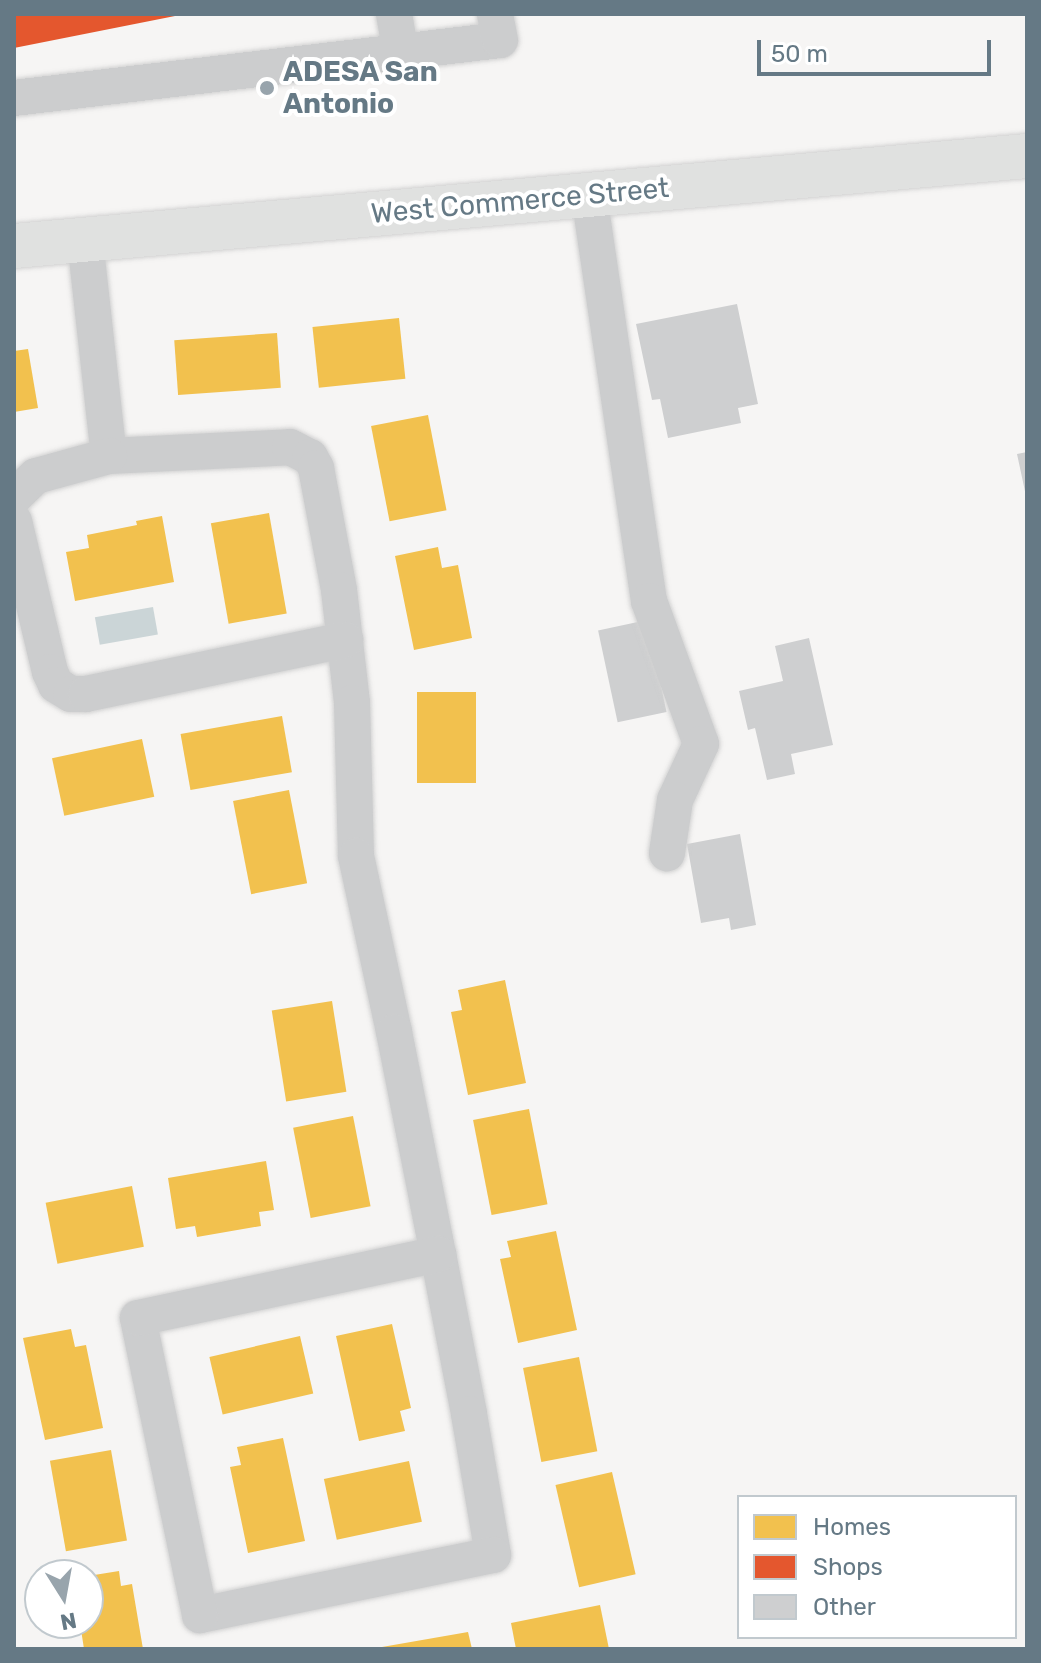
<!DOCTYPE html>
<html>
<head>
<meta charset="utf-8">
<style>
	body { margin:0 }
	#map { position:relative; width:1041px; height:1663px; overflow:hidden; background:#f6f5f4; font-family:Rubik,sans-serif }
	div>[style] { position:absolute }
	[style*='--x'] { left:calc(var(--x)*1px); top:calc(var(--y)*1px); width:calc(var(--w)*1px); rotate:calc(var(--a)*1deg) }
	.water>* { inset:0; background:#cbd5d7; transform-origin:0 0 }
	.homes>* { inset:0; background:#f2c14e; transform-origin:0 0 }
	.shops>* { inset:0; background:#e4572e }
	.building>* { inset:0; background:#cecfd0; transform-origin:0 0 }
	.roads { filter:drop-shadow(0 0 2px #d2d2d2) drop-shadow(0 0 2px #d2d2d2) }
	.minor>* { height:36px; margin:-18px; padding:0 18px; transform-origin:18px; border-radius:18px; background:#cccdce }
	.major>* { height:44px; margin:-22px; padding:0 22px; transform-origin:22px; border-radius:22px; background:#e0e1e0 }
	.dots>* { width:22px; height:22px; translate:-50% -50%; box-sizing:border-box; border:4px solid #fff; border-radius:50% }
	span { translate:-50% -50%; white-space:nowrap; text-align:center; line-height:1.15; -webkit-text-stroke:8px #fff; paint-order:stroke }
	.poi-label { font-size:28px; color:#657985; font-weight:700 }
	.left { translate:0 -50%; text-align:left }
	.street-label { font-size:28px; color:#657985 }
	.frame { position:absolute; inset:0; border:16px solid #657985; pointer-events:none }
	.legend { position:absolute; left:737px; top:1495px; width:280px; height:144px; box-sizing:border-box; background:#fff; border:2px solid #c1c9ce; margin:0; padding:10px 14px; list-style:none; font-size:24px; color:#657985 }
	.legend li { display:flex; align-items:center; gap:16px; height:40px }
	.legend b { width:40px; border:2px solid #c1c9ce }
	.north { position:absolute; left:24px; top:1559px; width:80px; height:80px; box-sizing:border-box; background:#fff; border:2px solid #c1c9ce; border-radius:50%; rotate:169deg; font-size:22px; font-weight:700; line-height:32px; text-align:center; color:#657985 }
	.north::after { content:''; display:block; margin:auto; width:28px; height:36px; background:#98a4ac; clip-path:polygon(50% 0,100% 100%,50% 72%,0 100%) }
	.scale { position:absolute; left:757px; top:40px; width:234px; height:36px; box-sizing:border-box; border:4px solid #657985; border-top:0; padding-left:10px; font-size:24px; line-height:28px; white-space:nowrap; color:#657985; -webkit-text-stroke:6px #fff; paint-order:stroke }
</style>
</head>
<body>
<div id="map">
	<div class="water">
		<div style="left:153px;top:607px;width:28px;height:59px;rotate:80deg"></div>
	</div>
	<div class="homes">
		<div style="left:399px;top:318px;width:61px;height:87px;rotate:84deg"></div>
		<div style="left:277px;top:333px;width:55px;height:103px;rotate:86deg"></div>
		<div style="clip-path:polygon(28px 349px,38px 408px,14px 412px,14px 351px)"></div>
		<div style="left:428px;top:415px;width:97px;height:58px;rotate:79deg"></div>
		<div style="left:269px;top:513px;width:102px;height:59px;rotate:80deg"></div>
		<div style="clip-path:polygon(162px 516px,174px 582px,75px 601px,66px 552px,89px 548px,87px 535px,137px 525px,136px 521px)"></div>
		<div style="clip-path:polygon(438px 547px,442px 568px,458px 565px,472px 638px,414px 650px,395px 556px)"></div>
		<div style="left:417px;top:692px;width:59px;height:91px"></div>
		<div style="left:282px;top:716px;width:57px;height:103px;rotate:80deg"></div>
		<div style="left:142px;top:739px;width:59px;height:92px;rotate:78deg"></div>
		<div style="left:289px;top:790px;width:95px;height:57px;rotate:79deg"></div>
		<div style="clip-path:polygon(505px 980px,526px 1083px,468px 1095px,451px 1012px,462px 1010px,458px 990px)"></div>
		<div style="left:332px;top:1001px;width:92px;height:61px;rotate:81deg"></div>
		<div style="left:529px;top:1109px;width:97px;height:57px;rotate:79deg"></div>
		<div style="left:353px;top:1116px;width:92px;height:61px;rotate:79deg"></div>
		<div style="clip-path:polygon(266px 1161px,274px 1210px,259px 1212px,261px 1226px,197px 1237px,195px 1226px,176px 1229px,168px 1178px)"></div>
		<div style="left:132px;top:1186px;width:62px;height:88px;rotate:79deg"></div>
		<div style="clip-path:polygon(556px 1231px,577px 1330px,518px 1343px,500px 1259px,511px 1257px,507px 1241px)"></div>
		<div style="clip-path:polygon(392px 1324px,411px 1408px,400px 1411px,405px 1431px,359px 1441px,336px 1336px)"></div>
		<div style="clip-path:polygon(71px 1329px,75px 1347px,86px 1345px,103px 1428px,45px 1440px,23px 1338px)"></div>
		<div style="left:300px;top:1336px;width:59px;height:93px;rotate:77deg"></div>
		<div style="left:579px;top:1357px;width:96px;height:57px;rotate:79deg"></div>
		<div style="clip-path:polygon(283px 1438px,305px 1541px,248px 1553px,230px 1467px,241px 1465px,237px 1447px)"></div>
		<div style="left:111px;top:1450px;width:92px;height:62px;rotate:80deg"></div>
		<div style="left:409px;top:1461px;width:62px;height:87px;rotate:78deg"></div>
		<div style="left:612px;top:1472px;width:105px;height:58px;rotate:77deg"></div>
		<div style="clip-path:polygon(119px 1571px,121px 1586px,132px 1584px,143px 1649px,84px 1649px,80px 1623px,88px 1623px,88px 1576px)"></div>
		<div style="clip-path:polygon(600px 1605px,609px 1649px,516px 1649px,511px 1623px)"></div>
		<div style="clip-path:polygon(468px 1632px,472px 1649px,382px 1649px,382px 1647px)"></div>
	</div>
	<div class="shops">
		<div style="clip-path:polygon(14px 14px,180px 14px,180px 15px,14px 48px)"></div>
	</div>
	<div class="building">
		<div style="clip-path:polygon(737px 304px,758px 404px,738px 408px,741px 423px,668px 438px,660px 399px,652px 400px,636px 324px)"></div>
		<div style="clip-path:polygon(1027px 452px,1027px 496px,1026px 496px,1017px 454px)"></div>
		<div style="left:647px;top:620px;width:94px;height:50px;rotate:78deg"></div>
		<div style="clip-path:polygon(809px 638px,833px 745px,791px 754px,795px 774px,767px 780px,755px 728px,748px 730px,739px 691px,783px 681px,775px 646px)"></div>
		<div style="clip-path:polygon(740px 834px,756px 925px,731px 930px,729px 918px,701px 923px,687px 844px)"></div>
	</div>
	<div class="roads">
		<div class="minor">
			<div style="--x:394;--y:14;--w:39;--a:80"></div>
			<div style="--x:14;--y:98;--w:489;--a:-6.8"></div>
			<div style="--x:500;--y:40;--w:26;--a:-101"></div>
			<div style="--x:589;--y:195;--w:410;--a:81.6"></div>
			<div style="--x:649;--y:601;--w:152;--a:70"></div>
			<div style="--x:701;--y:744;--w:62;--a:114.9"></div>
			<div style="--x:675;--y:800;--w:54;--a:98.6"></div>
			<div style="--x:85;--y:240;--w:217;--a:83.7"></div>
			<div style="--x:109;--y:456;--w:181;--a:-2.8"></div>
			<div style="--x:290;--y:447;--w:22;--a:27"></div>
			<div style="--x:310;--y:457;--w:13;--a:61"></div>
			<div style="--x:316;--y:468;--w:124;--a:79.3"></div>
			<div style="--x:339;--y:590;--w:114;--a:83.4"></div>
			<div style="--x:352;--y:703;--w:153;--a:88.5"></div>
			<div style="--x:356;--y:856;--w:180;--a:77.8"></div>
			<div style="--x:394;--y:1032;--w:226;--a:78.8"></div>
			<div style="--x:438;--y:1254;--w:163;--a:79"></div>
			<div style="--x:469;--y:1414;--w:143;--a:80.3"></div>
			<div style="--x:493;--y:1555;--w:299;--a:168.4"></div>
			<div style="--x:200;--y:1615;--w:303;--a:-101.8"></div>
			<div style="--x:138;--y:1318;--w:307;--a:-12"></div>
			<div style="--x:14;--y:497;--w:30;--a:-44"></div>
			<div style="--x:36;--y:476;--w:76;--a:-15.3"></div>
			<div style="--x:14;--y:521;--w:155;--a:76.6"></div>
			<div style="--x:50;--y:672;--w:14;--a:65"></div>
			<div style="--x:56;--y:685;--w:17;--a:31"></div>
			<div style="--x:71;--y:694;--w:15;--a:0"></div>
			<div style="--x:86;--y:694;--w:265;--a:-11.8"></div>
		</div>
		<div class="major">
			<div style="--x:14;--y:246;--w:1017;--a:-5.08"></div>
		</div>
	</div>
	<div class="dots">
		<div style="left:267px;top:88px;background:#98a4ac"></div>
	</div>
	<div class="poi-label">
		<span class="left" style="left:283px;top:88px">ADESA San<br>Antonio</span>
	</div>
	<div class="street-label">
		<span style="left:520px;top:201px;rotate:-5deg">West Commerce Street</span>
	</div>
	<div class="frame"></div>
	<ul class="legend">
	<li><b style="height:22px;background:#f2c14e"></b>Homes</li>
	<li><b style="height:22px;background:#e4572e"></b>Shops</li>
	<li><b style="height:22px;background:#cecfd0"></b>Other</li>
	</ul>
	<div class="north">N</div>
	<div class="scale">50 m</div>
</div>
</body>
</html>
